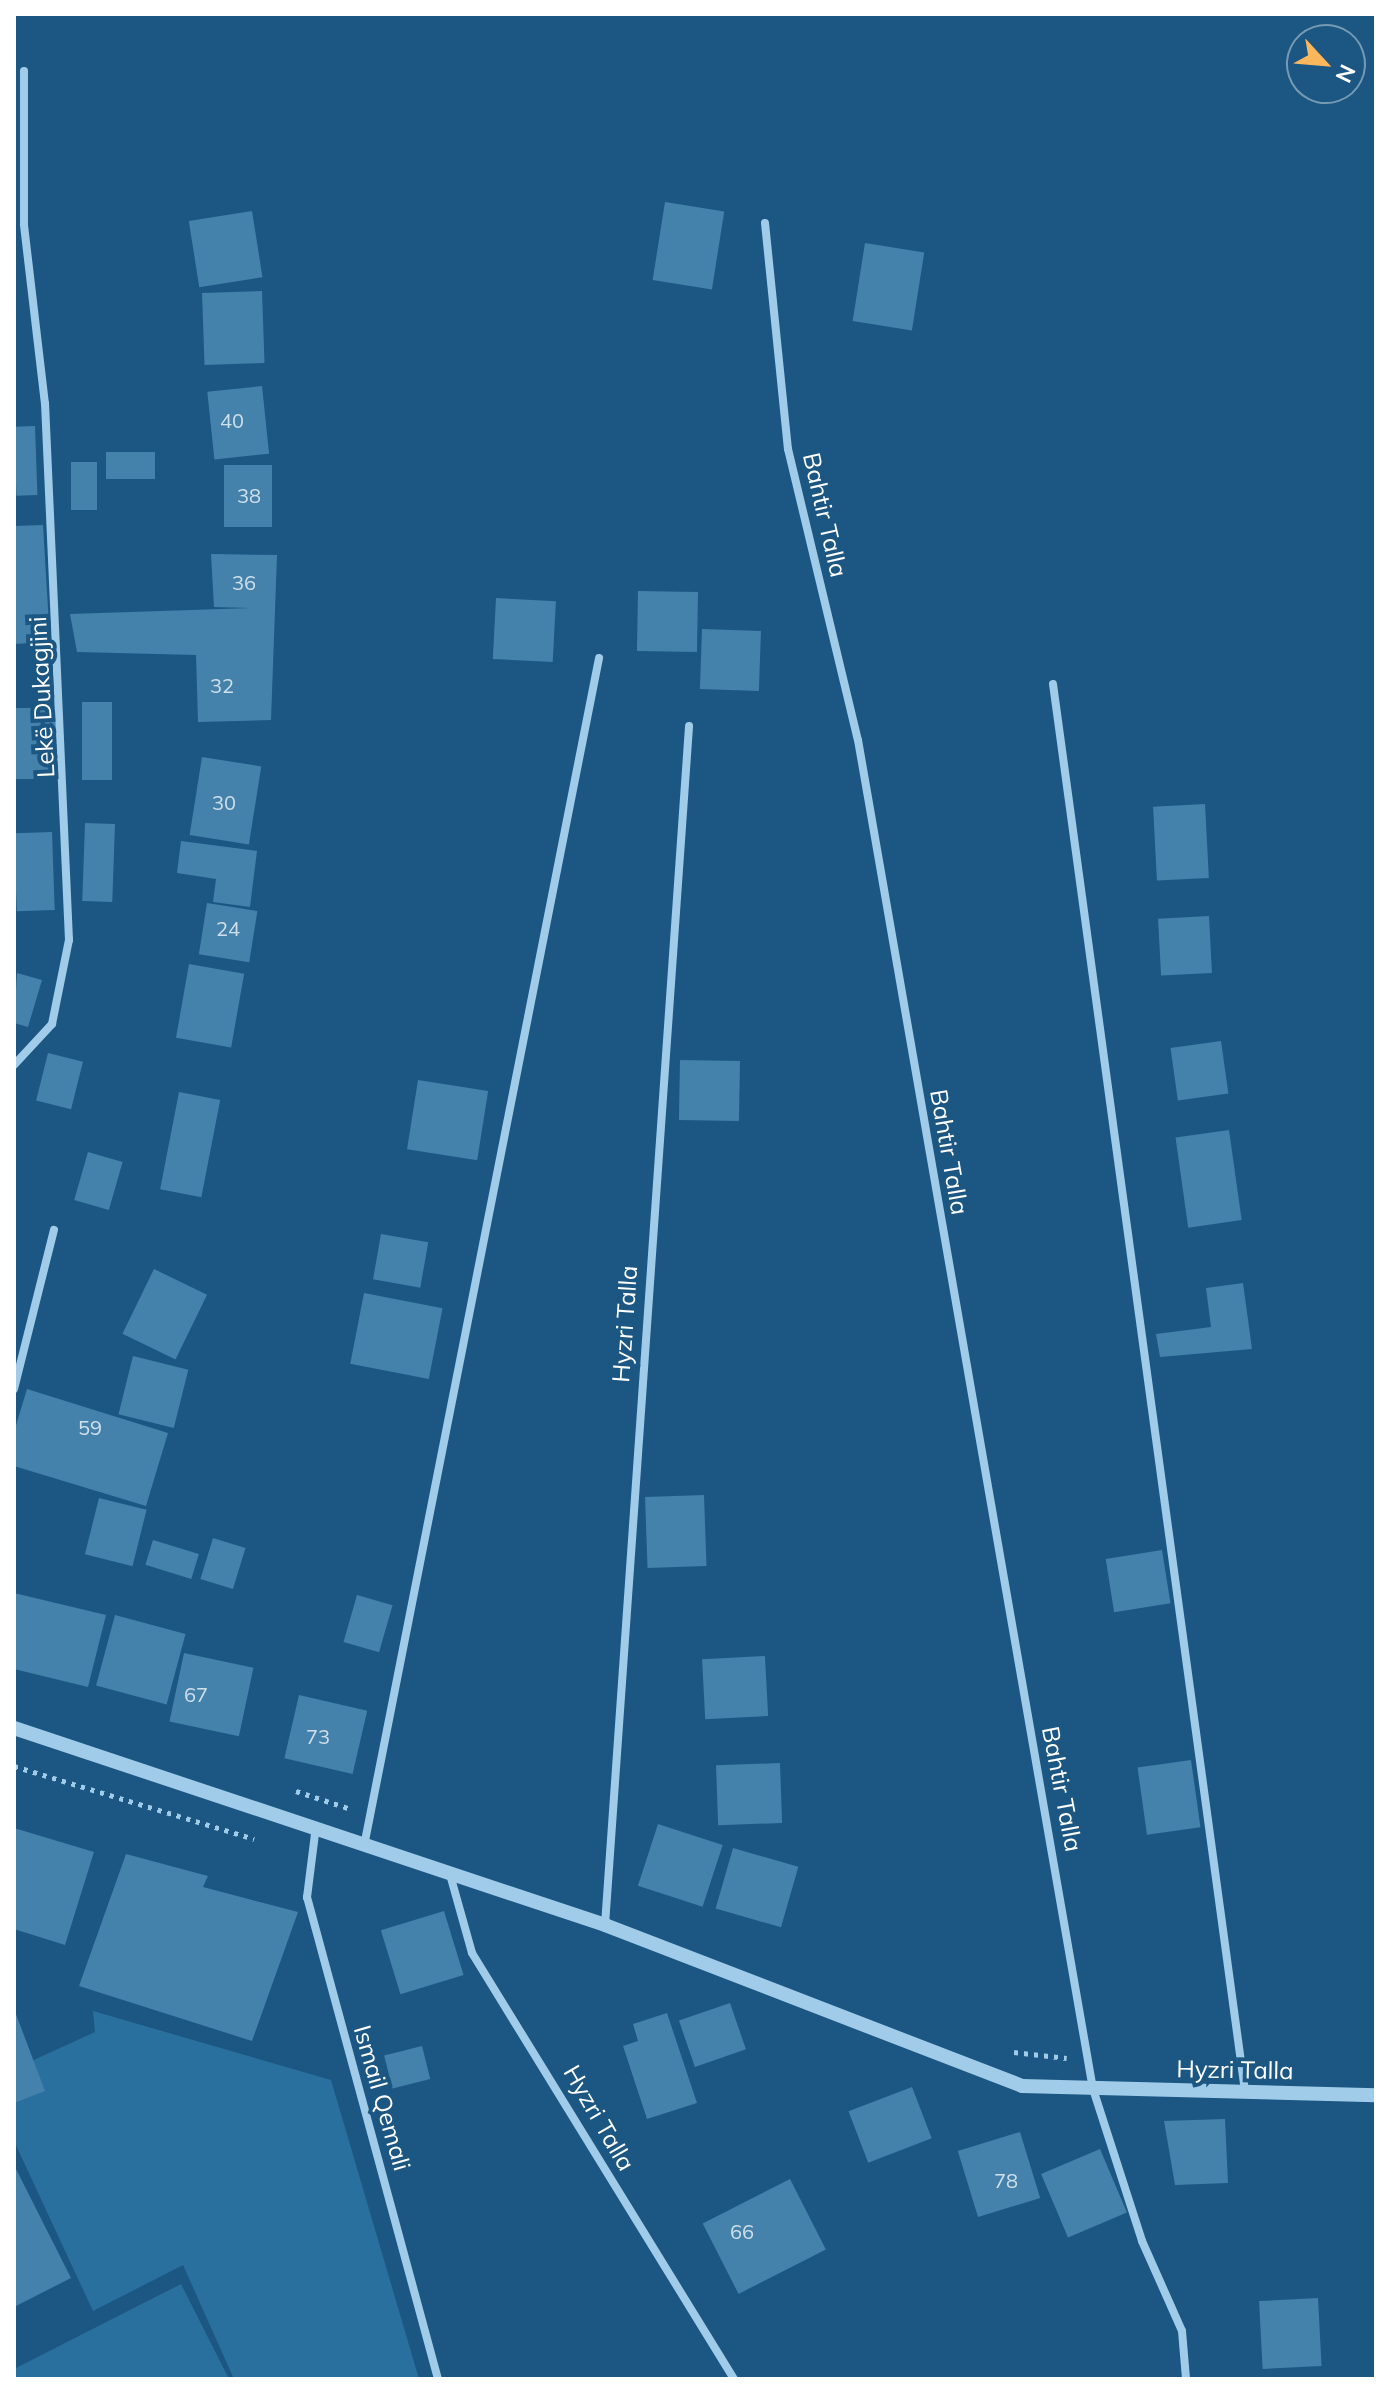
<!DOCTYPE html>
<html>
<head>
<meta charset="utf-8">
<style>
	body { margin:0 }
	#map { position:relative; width:1390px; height:2393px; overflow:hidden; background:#1b5782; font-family:Mulish,sans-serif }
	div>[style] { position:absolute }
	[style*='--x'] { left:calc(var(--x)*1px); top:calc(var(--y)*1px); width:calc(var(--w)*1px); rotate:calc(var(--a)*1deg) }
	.green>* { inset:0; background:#2a709f }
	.building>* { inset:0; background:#4481ab; transform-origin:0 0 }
	.path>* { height:5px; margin-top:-2.5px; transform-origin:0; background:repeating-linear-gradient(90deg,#a0ccea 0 4px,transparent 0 10px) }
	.minor>* { height:8px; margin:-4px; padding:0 4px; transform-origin:4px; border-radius:4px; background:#a0ccea }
	.tertiary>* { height:14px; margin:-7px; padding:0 7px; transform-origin:7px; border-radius:7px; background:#a0ccea }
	span { translate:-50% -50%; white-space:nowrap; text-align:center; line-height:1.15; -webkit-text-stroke:8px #1b5782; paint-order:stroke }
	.number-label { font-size:20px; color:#d0e0ea }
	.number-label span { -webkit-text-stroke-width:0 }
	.street-label { font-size:24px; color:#fff }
	.frame { position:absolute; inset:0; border:16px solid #fff; pointer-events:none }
	.north { position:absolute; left:1286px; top:24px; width:80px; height:80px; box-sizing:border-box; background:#1b5782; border:2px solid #769ab4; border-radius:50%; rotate:116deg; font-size:22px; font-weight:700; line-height:32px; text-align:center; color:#fff }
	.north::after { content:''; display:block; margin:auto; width:28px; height:36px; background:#fcb65c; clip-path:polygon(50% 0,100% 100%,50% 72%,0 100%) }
</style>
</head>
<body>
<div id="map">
	<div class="green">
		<div style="clip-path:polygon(93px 2011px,331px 2080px,419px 2379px,234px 2379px,183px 2265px,93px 2311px,14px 2141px,14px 2069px,95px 2032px)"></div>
		<div style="clip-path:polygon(181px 2284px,229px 2379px,14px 2379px,14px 2369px)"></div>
	</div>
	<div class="building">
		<div style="left:665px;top:202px;width:60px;height:79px;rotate:9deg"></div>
		<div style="left:252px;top:211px;width:67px;height:64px;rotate:81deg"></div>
		<div style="left:865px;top:243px;width:60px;height:79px;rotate:9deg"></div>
		<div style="left:262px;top:291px;width:72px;height:60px;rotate:88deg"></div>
		<div style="left:262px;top:386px;width:68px;height:55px;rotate:84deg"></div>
		<div style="left:35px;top:426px;width:69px;height:21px;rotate:88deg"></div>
		<div style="left:155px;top:452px;width:27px;height:49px;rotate:90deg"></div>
		<div style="left:71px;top:462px;width:26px;height:48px"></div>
		<div style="left:224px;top:465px;width:48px;height:62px"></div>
		<div style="clip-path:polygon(43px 525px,50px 642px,14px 644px,14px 526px)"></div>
		<div style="clip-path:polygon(211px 554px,277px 555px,271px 720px,198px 722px,196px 655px,77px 652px,70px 614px,251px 608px,214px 607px)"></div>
		<div style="left:638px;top:591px;width:60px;height:60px;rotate:1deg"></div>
		<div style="left:496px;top:598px;width:60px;height:61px;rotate:3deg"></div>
		<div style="left:702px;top:629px;width:59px;height:60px;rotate:2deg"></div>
		<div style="left:82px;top:702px;width:30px;height:78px"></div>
		<div style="left:14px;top:708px;width:41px;height:71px"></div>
		<div style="left:202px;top:757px;width:60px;height:79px;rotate:9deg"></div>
		<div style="left:1205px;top:804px;width:74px;height:52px;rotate:87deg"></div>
		<div style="left:85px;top:823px;width:30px;height:78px;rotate:2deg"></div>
		<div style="left:52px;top:832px;width:78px;height:38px;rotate:88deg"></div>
		<div style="clip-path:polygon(181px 841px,257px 851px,250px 907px,213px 902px,216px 879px,177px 873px)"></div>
		<div style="left:207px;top:903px;width:51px;height:52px;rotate:9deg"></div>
		<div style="left:1209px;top:916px;width:57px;height:51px;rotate:87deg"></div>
		<div style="left:189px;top:964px;width:56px;height:75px;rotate:10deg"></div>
		<div style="clip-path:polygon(17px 973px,42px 980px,28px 1027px,14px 1023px)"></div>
		<div style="left:1221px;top:1041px;width:53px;height:51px;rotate:82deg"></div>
		<div style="left:48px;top:1053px;width:36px;height:49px;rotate:14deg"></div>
		<div style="left:680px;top:1060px;width:60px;height:60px;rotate:1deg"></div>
		<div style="left:418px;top:1080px;width:71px;height:70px;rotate:9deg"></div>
		<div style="left:179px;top:1092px;width:42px;height:99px;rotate:11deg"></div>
		<div style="left:1229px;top:1130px;width:91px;height:54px;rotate:82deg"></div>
		<div style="left:88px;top:1152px;width:36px;height:50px;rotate:16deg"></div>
		<div style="left:381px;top:1234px;width:48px;height:46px;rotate:10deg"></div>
		<div style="left:154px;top:1269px;width:59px;height:72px;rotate:26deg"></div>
		<div style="clip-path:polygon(1243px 1283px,1252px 1349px,1160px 1357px,1156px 1334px,1211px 1327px,1206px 1288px)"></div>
		<div style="left:364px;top:1293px;width:80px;height:72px;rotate:11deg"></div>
		<div style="left:133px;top:1356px;width:57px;height:60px;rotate:14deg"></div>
		<div style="clip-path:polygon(27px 1389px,168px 1433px,146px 1506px,14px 1466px,14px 1432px)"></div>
		<div style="left:704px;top:1495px;width:71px;height:59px;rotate:88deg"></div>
		<div style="left:99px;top:1498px;width:49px;height:58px;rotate:14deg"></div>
		<div style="left:213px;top:1538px;width:34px;height:43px;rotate:17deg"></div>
		<div style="left:153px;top:1540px;width:48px;height:26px;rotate:17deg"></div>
		<div style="left:1162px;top:1550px;width:54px;height:57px;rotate:81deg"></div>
		<div style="clip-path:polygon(14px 1593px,106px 1615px,88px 1687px,14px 1669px)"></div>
		<div style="left:357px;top:1595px;width:37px;height:49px;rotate:16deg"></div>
		<div style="left:115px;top:1615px;width:73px;height:73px;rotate:15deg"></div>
		<div style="left:184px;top:1653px;width:71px;height:70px;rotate:12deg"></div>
		<div style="left:765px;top:1656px;width:60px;height:63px;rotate:87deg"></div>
		<div style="left:299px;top:1695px;width:70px;height:65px;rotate:13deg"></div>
		<div style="left:1191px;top:1760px;width:68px;height:54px;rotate:82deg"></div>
		<div style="left:780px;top:1763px;width:60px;height:64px;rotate:88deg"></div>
		<div style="left:658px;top:1824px;width:68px;height:65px;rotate:18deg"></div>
		<div style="clip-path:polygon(14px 1828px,94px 1852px,65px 1945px,14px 1929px)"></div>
		<div style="left:733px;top:1848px;width:68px;height:63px;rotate:16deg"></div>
		<div style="clip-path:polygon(126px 1854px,208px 1876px,203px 1887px,298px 1912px,252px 2041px,79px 1986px)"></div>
		<div style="left:444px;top:1911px;width:67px;height:66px;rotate:73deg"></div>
		<div style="left:730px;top:2003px;width:49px;height:54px;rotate:71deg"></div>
		<div style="clip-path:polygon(14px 2009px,45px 2091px,14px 2103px)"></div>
		<div style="clip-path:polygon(667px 2013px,697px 2103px,647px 2119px,623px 2046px,638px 2041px,633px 2024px)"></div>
		<div style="left:422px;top:2046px;width:34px;height:39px;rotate:76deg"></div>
		<div style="left:912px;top:2087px;width:55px;height:68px;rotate:69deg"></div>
		<div style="clip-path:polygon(1225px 2119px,1228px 2183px,1175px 2185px,1164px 2121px)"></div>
		<div style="left:1020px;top:2132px;width:69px;height:65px;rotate:73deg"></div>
		<div style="left:1100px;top:2149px;width:69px;height:64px;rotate:67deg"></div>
		<div style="clip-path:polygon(14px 2165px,71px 2278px,14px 2307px)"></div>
		<div style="left:790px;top:2179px;width:79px;height:98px;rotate:63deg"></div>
		<div style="left:1318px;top:2298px;width:68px;height:59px;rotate:87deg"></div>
	</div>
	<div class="path">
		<div style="--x:14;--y:1766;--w:251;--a:16.9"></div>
		<div style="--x:296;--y:1791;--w:55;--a:18.1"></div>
		<div style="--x:1014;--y:2052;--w:53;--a:6.5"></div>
	</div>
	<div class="minor">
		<div style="--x:765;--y:223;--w:227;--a:84.2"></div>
		<div style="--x:788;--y:449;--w:299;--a:76.5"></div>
		<div style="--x:858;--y:740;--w:1369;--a:80.12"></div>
		<div style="--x:1093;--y:2089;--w:160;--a:72.1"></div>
		<div style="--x:1142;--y:2241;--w:98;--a:66"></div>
		<div style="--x:1182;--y:2331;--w:48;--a:85.2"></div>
		<div style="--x:1053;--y:684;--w:1421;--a:82.23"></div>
		<div style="--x:14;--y:1065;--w:56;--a:-47.2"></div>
		<div style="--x:52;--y:1024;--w:86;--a:-78.6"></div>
		<div style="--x:69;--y:940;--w:537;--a:-92.56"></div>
		<div style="--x:45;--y:404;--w:181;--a:-96.7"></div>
		<div style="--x:24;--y:224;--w:153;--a:-90"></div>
		<div style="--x:14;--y:1389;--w:164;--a:-75.9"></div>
		<div style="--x:316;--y:1826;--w:72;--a:97.2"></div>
		<div style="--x:307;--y:1897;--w:499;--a:74.8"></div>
		<div style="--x:365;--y:1841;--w:1206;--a:-78.81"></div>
		<div style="--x:449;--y:1871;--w:85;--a:74.3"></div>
		<div style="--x:472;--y:1953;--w:500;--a:58.41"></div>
		<div style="--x:605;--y:1925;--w:1202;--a:-85.99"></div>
	</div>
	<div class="tertiary">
		<div style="--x:14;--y:1728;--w:623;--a:18.43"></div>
		<div style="--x:605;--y:1925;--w:447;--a:21.1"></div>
		<div style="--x:1022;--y:2086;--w:354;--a:1.5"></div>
	</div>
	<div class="number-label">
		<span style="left:232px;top:420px">40</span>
		<span style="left:249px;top:495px">38</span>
		<span style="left:244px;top:582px">36</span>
		<span style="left:222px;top:685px">32</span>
		<span style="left:224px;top:802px">30</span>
		<span style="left:228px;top:928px">24</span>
		<span style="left:90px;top:1427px">59</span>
		<span style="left:196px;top:1694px">67</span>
		<span style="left:318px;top:1736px">73</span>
		<span style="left:1006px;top:2180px">78</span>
		<span style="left:742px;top:2231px">66</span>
	</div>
	<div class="street-label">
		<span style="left:825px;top:515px;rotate:77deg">Bahtir Talla</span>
		<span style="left:42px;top:697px;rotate:-93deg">Lekë Dukagjini</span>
		<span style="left:949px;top:1152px;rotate:80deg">Bahtir Talla</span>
		<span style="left:625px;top:1324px;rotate:-86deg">Hyzri Talla</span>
		<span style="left:1062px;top:1789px;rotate:79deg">Bahtir Talla</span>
		<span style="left:1235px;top:2070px;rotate:1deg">Hyzri Talla</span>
		<span style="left:382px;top:2098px;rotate:74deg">Ismail Qemali</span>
		<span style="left:599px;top:2118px;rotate:60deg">Hyzri Talla</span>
	</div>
	<div class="frame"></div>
	<div class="north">N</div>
</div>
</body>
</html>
